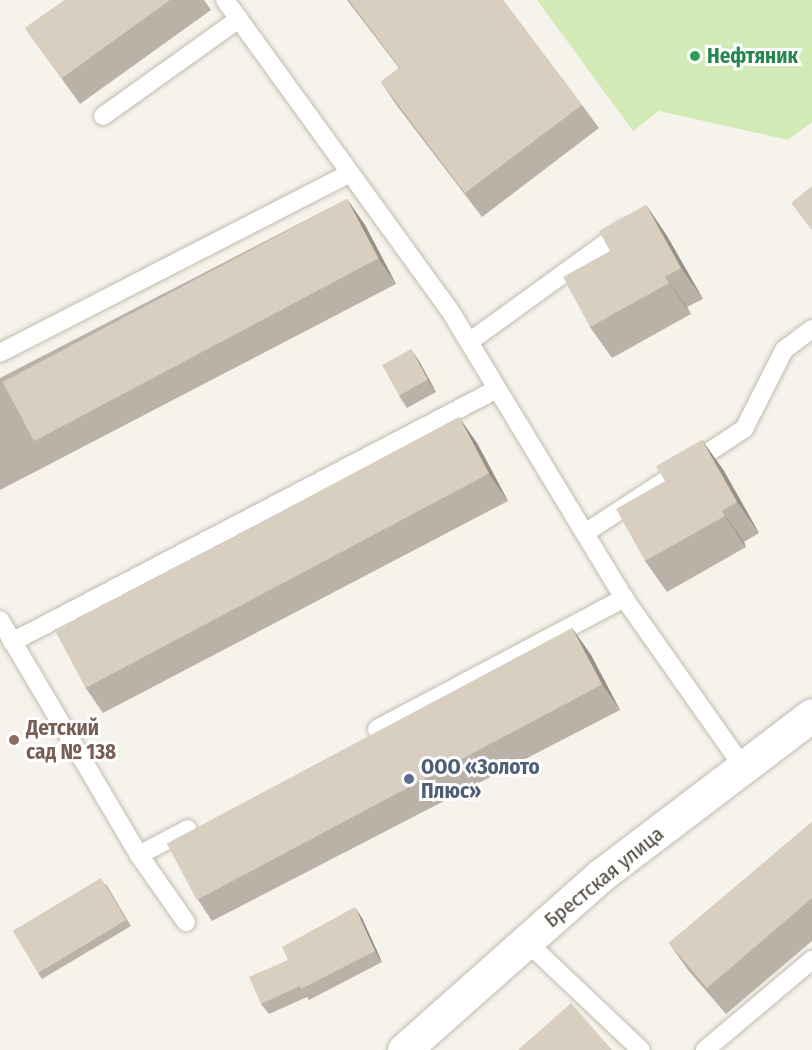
<!DOCTYPE html>
<html>
<head>
<meta charset="utf-8">
<style>
	body { margin:0 }
	#map { position:relative; width:812px; height:1050px; overflow:hidden; background:#f6f3ec; font-family:"Fira Sans Condensed",sans-serif }
	div>[style] { position:absolute }
	[style*='--x'] { left:calc(var(--x)*1px); top:calc(var(--y)*1px); width:calc(var(--w)*1px); rotate:calc(var(--a)*1deg) }
	.green>* { inset:0; background:#d2eab5 }
	.roads { filter:drop-shadow(0 0 2px #c2bbae) drop-shadow(0 0 2px #c2bbae) }
	.service>* { height:18px; margin:-9px; padding:0 9px; transform-origin:9px; border-radius:9px; background:#fff }
	.tertiary>* { height:33px; margin:-16.5px; padding:0 16.5px; transform-origin:16.5px; border-radius:16.5px; background:#fff }
	.wall>* { inset:0; background:#bab2a6 }
	.shaded-wall>* { inset:0; background:#979187 }
	.building>* { inset:0; background:#d8cfc1; transform-origin:0 0 }
	.dots>* { width:16px; height:16px; translate:-50% -50%; box-sizing:border-box; border:3px solid #fff; border-radius:50% }
	span { translate:-50% -50%; white-space:nowrap; text-align:center; line-height:1.15; -webkit-text-stroke:6px #fff; paint-order:stroke }
	.leisure-label { font-size:21px; color:#27864d; font-weight:700 }
	.left { translate:0 -50%; text-align:left }
	.education-label { font-size:21px; color:#785e54; font-weight:700 }
	.service-label { font-size:21px; color:#4e5e75; font-weight:700 }
	.street-label { font-size:21px; color:#4b4439 }
</style>
</head>
<body>
<div id="map">
	<div class="green">
		<div style="clip-path:polygon(537px 0,812px 0,812px 122px,788px 140px,659px 111px,633px 131px)"></div>
	</div>
	<div class="roads">
		<div class="service">
			<div style="--x:225;--y:0;--w:387;--a:54.1"></div>
			<div style="--x:452;--y:314;--w:332;--a:58.8"></div>
			<div style="--x:624;--y:598;--w:207;--a:54.8"></div>
			<div style="--x:103;--y:116;--w:167;--a:-35.5"></div>
			<div style="--x:469;--y:342;--w:193;--a:-35.9"></div>
			<div style="--x:0;--y:353;--w:392;--a:-27.2"></div>
			<div style="--x:585;--y:533;--w:190;--a:-33.2"></div>
			<div style="--x:744;--y:429;--w:89;--a:-63.1"></div>
			<div style="--x:784;--y:350;--w:35;--a:-37"></div>
			<div style="--x:0;--y:620;--w:273;--a:59.4"></div>
			<div style="--x:139;--y:855;--w:82;--a:55"></div>
			<div style="--x:12;--y:642;--w:547;--a:-27.55"></div>
			<div style="--x:377;--y:729;--w:280;--a:-27.9"></div>
			<div style="--x:139;--y:855;--w:55;--a:-28"></div>
			<div style="--x:526;--y:941;--w:158;--a:43.5"></div>
			<div style="--x:705;--y:1050;--w:140;--a:-40.1"></div>
		</div>
		<div class="tertiary">
			<div style="--x:404;--y:1050;--w:262;--a:-41.6"></div>
			<div style="--x:600;--y:876;--w:266;--a:-37.2"></div>
		</div>
	</div>
	<div class="wall">
		<div style="clip-path:polygon(65px 0,204px 0,211px 10px,80px 104px,25px 28px)"></div>
		<div style="clip-path:polygon(347px 0,503px 0,582px 105px,599px 128px,482px 217px,397px 106px,381px 82px,399px 68px)"></div>
		<div style="clip-path:polygon(347px 199px,365px 225px,396px 284px,0 490px,0 378px)"></div>
		<div style="clip-path:polygon(646px 205px,667px 236px,703px 299px,687px 307px,691px 314px,612px 358px,590px 327px)"></div>
		<div style="clip-path:polygon(419px 361px,436px 392px,407px 408px,399px 396px)"></div>
		<div style="clip-path:polygon(702px 440px,724px 471px,759px 533px,744px 542px,746px 547px,667px 592px,645px 561px,665px 481px)"></div>
		<div style="clip-path:polygon(477px 443px,508px 501px,103px 713px,85px 687px)"></div>
		<div style="clip-path:polygon(572px 628px,591px 655px,620px 710px,212px 921px,194px 894px)"></div>
		<div style="clip-path:polygon(812px 822px,812px 941px,726px 1014px,688px 970px,669px 943px)"></div>
		<div style="clip-path:polygon(106px 884px,131px 926px,42px 979px,38px 973px)"></div>
		<div style="clip-path:polygon(362px 918px,382px 962px,309px 1000px,307px 997px,269px 1014px,261px 1004px,288px 960px)"></div>
	</div>
	<div class="shaded-wall">
		<div style="clip-path:polygon(347px 199px,365px 225px,396px 284px,378px 258px)"></div>
		<div style="clip-path:polygon(646px 205px,667px 236px,703px 299px,681px 268px)"></div>
		<div style="clip-path:polygon(665px 277px,687px 307px,691px 314px,669px 283px)"></div>
		<div style="clip-path:polygon(411px 349px,419px 361px,436px 392px,428px 380px)"></div>
		<div style="clip-path:polygon(459px 417px,477px 443px,508px 501px,489px 474px)"></div>
		<div style="clip-path:polygon(702px 440px,724px 471px,759px 533px,737px 502px)"></div>
		<div style="clip-path:polygon(722px 511px,744px 542px,746px 547px,725px 516px)"></div>
		<div style="clip-path:polygon(572px 628px,591px 655px,620px 710px,602px 684px)"></div>
		<div style="clip-path:polygon(355px 907px,362px 918px,382px 962px,375px 951px)"></div>
	</div>
	<div class="building">
		<div style="clip-path:polygon(65px 0,170px 0,62px 78px,25px 28px)"></div>
		<div style="clip-path:polygon(349px 0,503px 0,582px 105px,465px 193px,381px 82px,400px 68px)"></div>
		<div style="clip-path:polygon(812px 186px,812px 230px,791px 203px)"></div>
		<div style="left:347px;top:199px;width:67px;height:390px;rotate:62deg"></div>
		<div style="clip-path:polygon(646px 205px,681px 268px,665px 277px,669px 283px,590px 327px,563px 277px,610px 251px,599px 231px)"></div>
		<div style="left:411px;top:349px;width:35px;height:33px;rotate:61deg"></div>
		<div style="left:459px;top:417px;width:64px;height:457px;rotate:62deg"></div>
		<div style="clip-path:polygon(702px 440px,737px 502px,722px 511px,725px 516px,645px 561px,616px 509px,665px 481px,656px 466px)"></div>
		<div style="left:572px;top:628px;width:64px;height:459px;rotate:62deg"></div>
		<div style="clip-path:polygon(812px 822px,812px 898px,707px 988px,669px 943px)"></div>
		<div style="left:101px;top:878px;width:49px;height:103px;rotate:59deg"></div>
		<div style="clip-path:polygon(355px 907px,375px 951px,301px 989px,300px 986px,261px 1004px,249px 977px,288px 960px,282px 947px)"></div>
		<div style="clip-path:polygon(571px 1003px,612px 1050px,518px 1050px)"></div>
	</div>
	<div class="dots">
		<div style="left:695px;top:56px;background:#2e9e5b"></div>
		<div style="left:14px;top:740px;background:#8d6e63"></div>
		<div style="left:409px;top:779px;background:#5c6f8a"></div>
	</div>
	<div class="leisure-label">
		<span class="left" style="left:707px;top:56px">Нефтяник</span>
	</div>
	<div class="education-label">
		<span class="left" style="left:26px;top:740px">Детский<br>сад № 138</span>
	</div>
	<div class="service-label">
		<span class="left" style="left:421px;top:779px">ООО «Золото<br>Плюс»</span>
	</div>
	<div class="street-label">
		<span style="left:604px;top:877px;rotate:-39deg">Брестская улица</span>
	</div>
</div>
</body>
</html>
